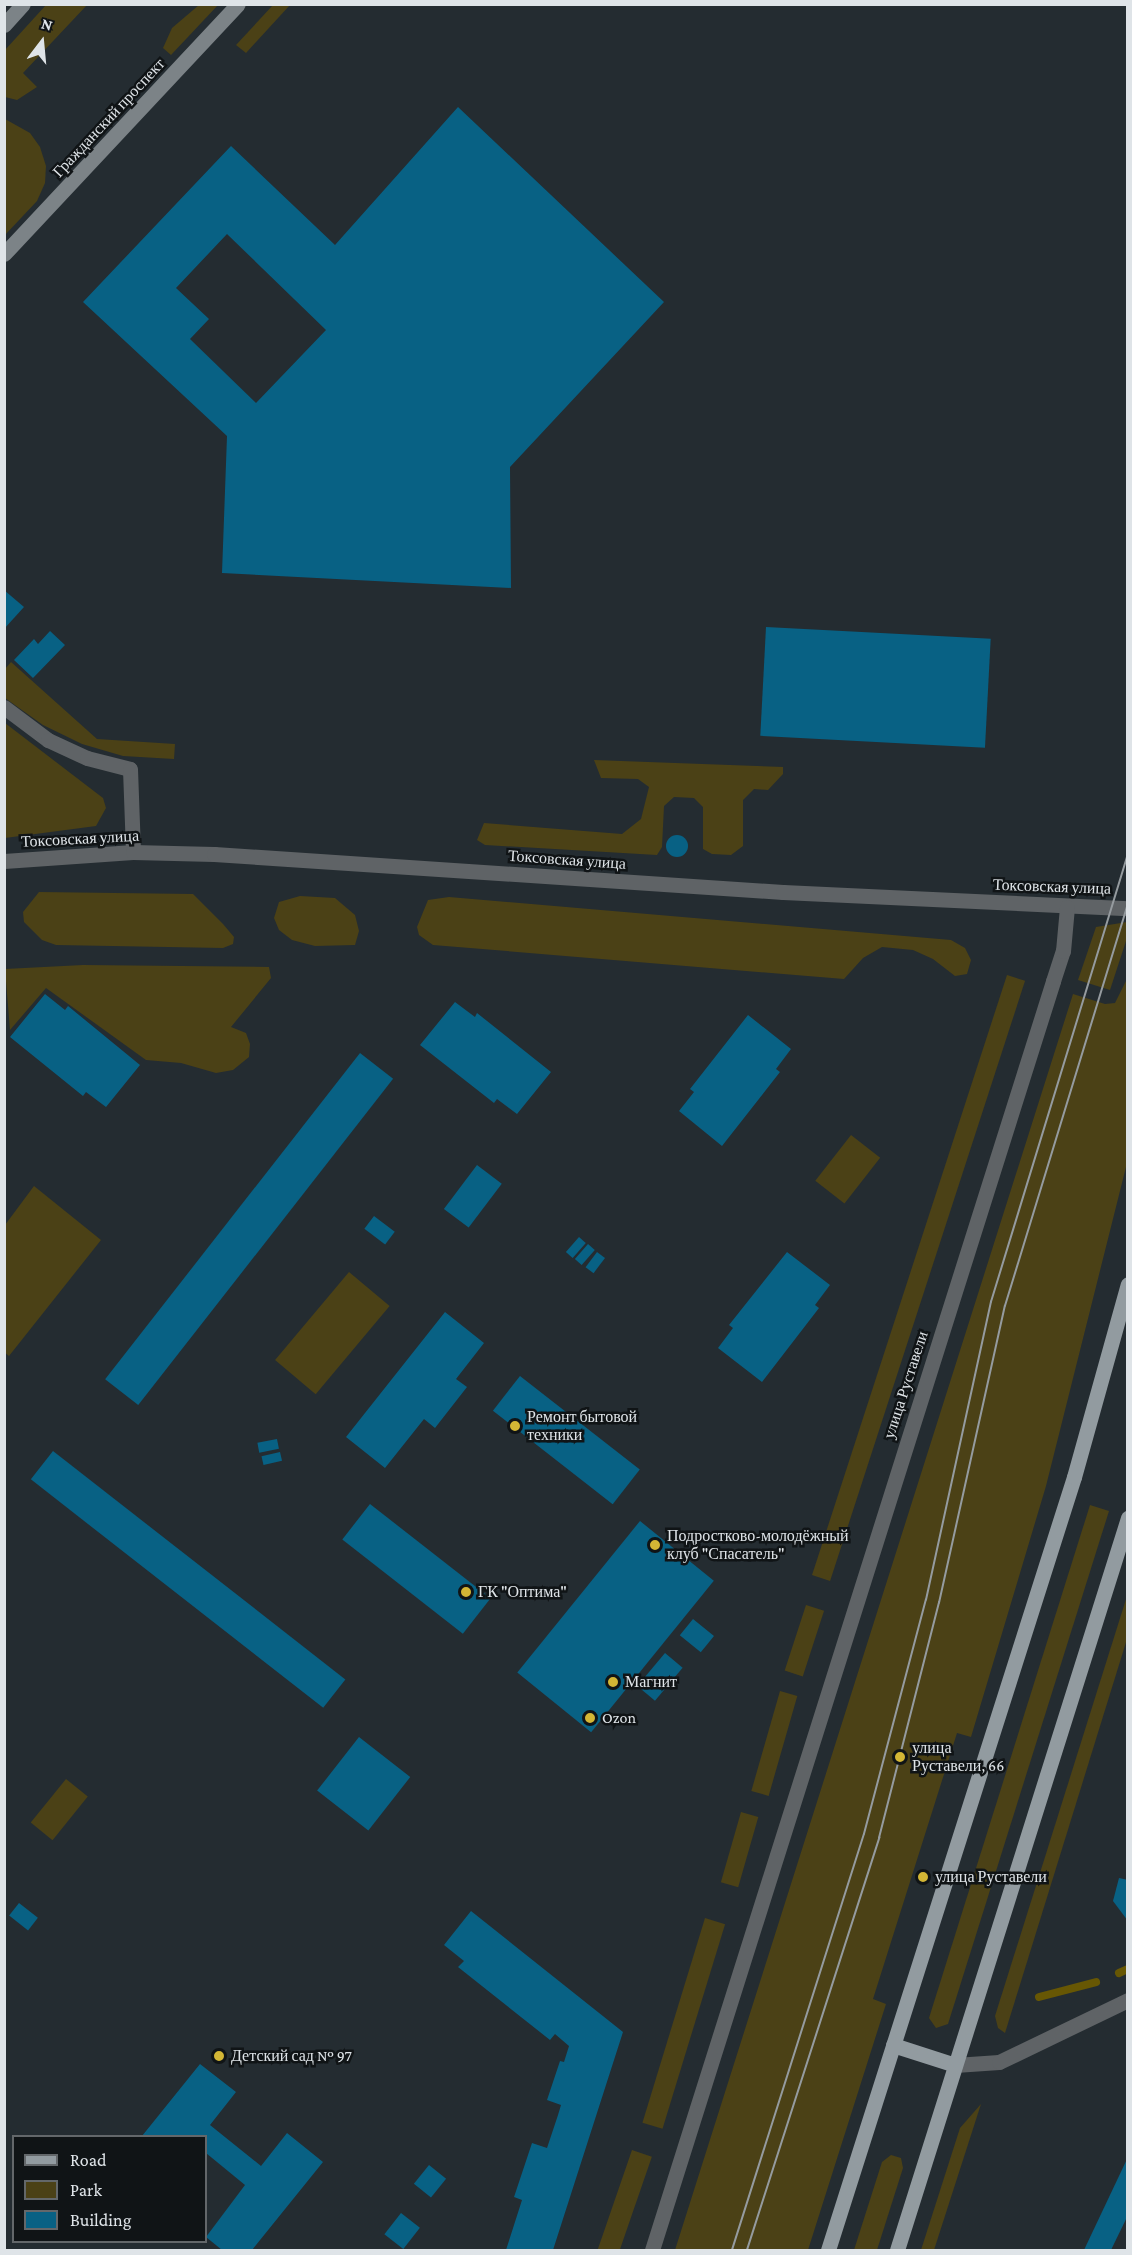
<!DOCTYPE html>
<html>
<head>
<meta charset="utf-8">
<style>
	body { margin:0 }
	#map { position:relative; width:1132px; height:2255px; overflow:hidden; background:#242c31; font-family:"Crimson Pro",serif }
	div>[style] { position:absolute }
	[style*='--x'] { left:calc(var(--x)*1px); top:calc(var(--y)*1px); width:calc(var(--w)*1px); rotate:calc(var(--a)*1deg) }
	.green>* { inset:0; background:#4b4116; transform-origin:0 0 }
	.stream>* { height:8px; margin:-4px; padding:0 4px; transform-origin:4px; border-radius:4px; background:#675704 }
	.building>* { inset:0; background:#086184; transform-origin:0 0 }
	.round { border-radius:50% }
	.street>* { height:15px; margin:-7.5px; padding:0 7.5px; transform-origin:7.5px; border-radius:7.5px; background:#5f6366 }
	.secondary>* { height:15px; margin:-7.5px; padding:0 7.5px; transform-origin:7.5px; border-radius:7.5px; background:#7c8387 }
	.primary>* { height:15px; margin:-7.5px; padding:0 7.5px; transform-origin:7.5px; border-radius:7.5px; background:#929ba0 }
	.tram>* { height:1.5px; margin:-0.75px; padding:0 0.75px; transform-origin:0.75px; border-radius:0.75px; background:#959b9f }
	.dots>* { width:16px; height:16px; translate:-50% -50%; box-sizing:border-box; border:3px solid #101416; border-radius:50% }
	span { translate:-50% -50%; white-space:nowrap; text-align:center; line-height:1.15; -webkit-text-stroke:5px #101416; paint-order:stroke }
	.street-label { font-size:16px; color:#dfe4e8 }
	.poi-label { font-size:16px; color:#dfe4e8 }
	.left { translate:0 -50%; text-align:left }
	.frame { position:absolute; inset:0; border:6px solid #dfe4e8; pointer-events:none }
	.legend { position:absolute; left:12px; top:2135px; width:195px; height:108px; box-sizing:border-box; background:#101416; border:2px solid #63676a; margin:0; padding:8px 10px; list-style:none; font-size:18px; color:#dfe4e8 }
	.legend li { display:flex; align-items:center; gap:12px; height:30px }
	.legend b { width:30px; border:2px solid #63676a }
	.north { position:absolute; left:12px; top:12px; width:60px; height:60px; -webkit-text-stroke:4px #101416; paint-order:stroke; rotate:16deg; font-size:16px; font-weight:700; line-height:24px; text-align:center; color:#dfe4e8 }
	.north::after { content:''; display:block; margin:auto; width:21px; height:27px; background:#dfe4e8; clip-path:polygon(50% 0,100% 100%,50% 72%,0 100%) }
</style>
</head>
<body>
<div id="map">
	<div class="green">
		<div style="clip-path:polygon(46px 5px,87px 5px,23px 73px,37px 87px,17px 100px,5px 97px,5px 50px)"></div>
		<div style="clip-path:polygon(199px 5px,218px 5px,171px 55px,163px 48px,172px 28px)"></div>
		<div style="clip-path:polygon(273px 5px,290px 5px,246px 53px,236px 45px)"></div>
		<div style="clip-path:polygon(5px 119px,30px 133px,40px 147px,46px 166px,45px 183px,37px 201px,5px 235px)"></div>
		<div style="clip-path:polygon(11px 662px,97px 739px,175px 744px,174px 759px,123px 756px,82px 744px,43px 725px,5px 698px,5px 669px)"></div>
		<div style="clip-path:polygon(5px 723px,103px 798px,106px 808px,96px 826px,5px 838px)"></div>
		<div style="clip-path:polygon(594px 760px,783px 767px,783px 774px,768px 790px,754px 789px,743px 800px,743px 846px,731px 855px,712px 854px,703px 849px,703px 807px,694px 798px,674px 797px,664px 806px,662px 847px,657px 855px,485px 845px,477px 840px,484px 823px,622px 834px,641px 819px,649px 787px,638px 779px,601px 778px)"></div>
		<div style="clip-path:polygon(39px 892px,193px 894px,223px 924px,234px 937px,233px 944px,223px 948px,56px 945px,42px 940px,24px 922px,23px 912px)"></div>
		<div style="clip-path:polygon(300px 896px,335px 898px,355px 915px,359px 931px,355px 945px,315px 946px,292px 940px,279px 930px,274px 918px,279px 902px)"></div>
		<div style="clip-path:polygon(449px 897px,951px 940px,965px 948px,971px 960px,967px 974px,955px 976px,933px 959px,913px 950px,882px 947px,863px 958px,844px 979px,433px 945px,419px 935px,417px 927px,428px 900px)"></div>
		<div style="clip-path:polygon(1127px 922px,1127px 938px,1110px 990px,1078px 980px,1096px 927px)"></div>
		<div style="clip-path:polygon(83px 965px,269px 967px,271px 978px,231px 1027px,246px 1033px,250px 1044px,249px 1057px,233px 1070px,216px 1073px,181px 1063px,146px 1060px,46px 988px,10px 1030px,5px 969px)"></div>
		<div style="left:1007px;top:975px;width:19px;height:631px;rotate:18deg"></div>
		<div style="clip-path:polygon(1127px 979px,1127px 1163px,1046px 1486px,971px 1737px,957px 1733px,873px 1999px,886px 2004px,808px 2250px,675px 2250px,1073px 994px,1105px 1004px,1115px 1003px)"></div>
		<div style="left:851px;top:1135px;width:37px;height:58px;rotate:38deg"></div>
		<div style="clip-path:polygon(34px 1186px,101px 1240px,9px 1356px,4px 1352px,5px 1225px)"></div>
		<div style="left:349px;top:1272px;width:53px;height:115px;rotate:40deg"></div>
		<div style="clip-path:polygon(1090px 1505px,1109px 1511px,948px 2024px,936px 2028px,929px 2018px)"></div>
		<div style="clip-path:polygon(1127px 1596px,1127px 1639px,1005px 2033px,998px 2028px,995px 2016px)"></div>
		<div style="left:806px;top:1605px;width:19px;height:69px;rotate:18deg"></div>
		<div style="left:780px;top:1691px;width:18px;height:104px;rotate:16deg"></div>
		<div style="left:66px;top:1779px;width:28px;height:56px;rotate:39deg"></div>
		<div style="left:741px;top:1812px;width:18px;height:73px;rotate:16deg"></div>
		<div style="left:705px;top:1918px;width:21px;height:214px;rotate:17deg"></div>
		<div style="clip-path:polygon(981px 2104px,934px 2250px,921px 2250px,960px 2128px)"></div>
		<div style="left:632px;top:2150px;width:21px;height:105px;rotate:19deg"></div>
		<div style="clip-path:polygon(891px 2155px,901px 2158px,903px 2168px,877px 2250px,854px 2250px,882px 2162px)"></div>
	</div>
	<div class="stream">
		<div style="--x:1119;--y:1973;--w:10;--a:-24"></div>
		<div style="--x:1039;--y:1997;--w:59;--a:-14.7"></div>
	</div>
	<div class="building">
		<div style="clip-path:polygon(evenodd,458px 107px,664px 302px,510px 467px,511px 588px,222px 573px,227px 436px,83px 302px,231px 146px,335px 245px,458px 107px,227px 234px,326px 330px,256px 403px,190px 339px,209px 319px,176px 288px,227px 234px)"></div>
		<div style="clip-path:polygon(4px 590px,24px 607px,4px 629px)"></div>
		<div style="left:766px;top:627px;width:225px;height:109px;rotate:3deg"></div>
		<div style="clip-path:polygon(50px 631px,65px 645px,33px 678px,14px 660px,34px 639px,38px 644px)"></div>
		<div class="round" style="left:666px;top:835px;width:22px;height:22px"></div>
		<div style="clip-path:polygon(45px 994px,65px 1010px,68px 1006px,140px 1065px,106px 1107px,86px 1092px,83px 1096px,10px 1037px)"></div>
		<div style="clip-path:polygon(455px 1002px,475px 1017px,477px 1013px,551px 1072px,517px 1114px,497px 1099px,494px 1103px,420px 1045px)"></div>
		<div style="clip-path:polygon(748px 1015px,791px 1049px,776px 1069px,780px 1072px,722px 1146px,679px 1111px,694px 1092px,690px 1089px)"></div>
		<div style="left:360px;top:1053px;width:42px;height:414px;rotate:38deg"></div>
		<div style="left:477px;top:1165px;width:31px;height:55px;rotate:37deg"></div>
		<div style="left:374px;top:1216px;width:26px;height:16px;rotate:37deg"></div>
		<div style="left:579px;top:1237px;width:9px;height:20px;rotate:41deg"></div>
		<div style="left:588px;top:1244px;width:9px;height:20px;rotate:41deg"></div>
		<div style="left:597px;top:1252px;width:10px;height:19px;rotate:37deg"></div>
		<div style="clip-path:polygon(787px 1252px,830px 1285px,815px 1305px,819px 1308px,762px 1382px,718px 1348px,733px 1328px,729px 1325px)"></div>
		<div style="clip-path:polygon(445px 1312px,484px 1343px,456px 1379px,467px 1387px,435px 1428px,424px 1419px,385px 1468px,346px 1437px)"></div>
		<div style="left:520px;top:1376px;width:152px;height:44px;rotate:38deg"></div>
		<div style="left:277px;top:1439px;width:10px;height:20px;rotate:79deg"></div>
		<div style="left:53px;top:1451px;width:371px;height:36px;rotate:38deg"></div>
		<div style="left:280px;top:1452px;width:9px;height:19px;rotate:77deg"></div>
		<div style="left:370px;top:1504px;width:153px;height:45px;rotate:38deg"></div>
		<div style="left:640px;top:1521px;width:95px;height:195px;rotate:39deg"></div>
		<div style="left:693px;top:1619px;width:27px;height:21px;rotate:39deg"></div>
		<div style="left:665px;top:1653px;width:23px;height:43px;rotate:40deg"></div>
		<div style="left:359px;top:1737px;width:65px;height:68px;rotate:38deg"></div>
		<div style="clip-path:polygon(1119px 1878px,1128px 1880px,1128px 1921px,1113px 1901px)"></div>
		<div style="left:19px;top:1903px;width:24px;height:16px;rotate:38deg"></div>
		<div style="clip-path:polygon(471px 1911px,623px 2032px,553px 2250px,506px 2250px,522px 2200px,514px 2197px,532px 2143px,547px 2148px,558px 2115px,561px 2105px,547px 2100px,560px 2061px,564px 2062px,569px 2046px,555px 2034px,550px 2040px,458px 1967px,464px 1961px,444px 1945px)"></div>
		<div style="clip-path:polygon(200px 2064px,236px 2092px,210px 2125px,261px 2166px,287px 2133px,323px 2162px,252px 2250px,222px 2250px,206px 2237px,245px 2185px,206px 2153px,206px 2136px,142px 2136px)"></div>
		<div style="clip-path:polygon(1128px 2157px,1128px 2215px,1111px 2250px,1084px 2250px)"></div>
		<div style="left:429px;top:2165px;width:22px;height:24px;rotate:39deg"></div>
		<div style="left:401px;top:2213px;width:24px;height:27px;rotate:38deg"></div>
	</div>
	<div class="street">
		<div style="--x:4;--y:707;--w:55;--a:36.9"></div>
		<div style="--x:48;--y:740;--w:43;--a:24.8"></div>
		<div style="--x:87;--y:758;--w:44;--a:14.3"></div>
		<div style="--x:130;--y:769;--w:83;--a:87.9"></div>
		<div style="--x:4;--y:861;--w:129;--a:-4"></div>
		<div style="--x:133;--y:852;--w:81;--a:1.4"></div>
		<div style="--x:214;--y:854;--w:570;--a:3.82"></div>
		<div style="--x:783;--y:892;--w:345;--a:2.7"></div>
		<div style="--x:955;--y:2065;--w:44;--a:-3.9"></div>
		<div style="--x:999;--y:2062;--w:143;--a:-25.7"></div>
		<div style="--x:652;--y:2250;--w:1331;--a:-72.46"></div>
		<div style="--x:1053;--y:981;--w:32;--a:-72"></div>
		<div style="--x:1063;--y:951;--w:44;--a:-84.8"></div>
	</div>
	<div class="secondary">
		<div style="--x:4;--y:25;--w:28;--a:-48"></div>
		<div style="--x:4;--y:254;--w:342;--a:-46.9"></div>
	</div>
	<div class="primary">
		<div style="--x:893;--y:2045;--w:65;--a:17.9"></div>
		<div style="--x:828;--y:2250;--w:811;--a:-72.35"></div>
		<div style="--x:1074;--y:1477;--w:200;--a:-74.4"></div>
		<div style="--x:897;--y:2250;--w:768;--a:-72.49"></div>
	</div>
	<div class="tram">
		<div style="--x:732;--y:2250;--w:436;--a:-72.4"></div>
		<div style="--x:864;--y:1834;--w:242;--a:-75.2"></div>
		<div style="--x:926;--y:1600;--w:305;--a:-77.7"></div>
		<div style="--x:991;--y:1302;--w:468;--a:-73"></div>
		<div style="--x:747;--y:2250;--w:433;--a:-72.2"></div>
		<div style="--x:879;--y:1838;--w:243;--a:-75.7"></div>
		<div style="--x:939;--y:1603;--w:304;--a:-77.5"></div>
		<div style="--x:1005;--y:1306;--w:421;--a:-73"></div>
	</div>
	<div class="dots">
		<div style="left:515px;top:1426px;background:#d3b635"></div>
		<div style="left:655px;top:1545px;background:#d3b635"></div>
		<div style="left:466px;top:1592px;background:#d3b635"></div>
		<div style="left:613px;top:1682px;background:#d3b635"></div>
		<div style="left:590px;top:1718px;background:#d3b635"></div>
		<div style="left:900px;top:1757px;background:#d3b635"></div>
		<div style="left:923px;top:1877px;background:#d3b635"></div>
		<div style="left:219px;top:2056px;background:#d3b635"></div>
	</div>
	<div class="street-label">
		<span style="left:109px;top:118px;rotate:-47deg">Гражданский проспект</span>
		<span style="left:80px;top:839px;rotate:-3deg">Токсовская улица</span>
		<span style="left:567px;top:860px;rotate:4deg">Токсовская улица</span>
		<span style="left:1052px;top:887px;rotate:2deg">Токсовская улица</span>
		<span style="left:906px;top:1385px;rotate:-72deg">улица Руставели</span>
	</div>
	<div class="poi-label">
		<span class="left" style="left:527px;top:1426px">Ремонт бытовой<br>техники</span>
		<span class="left" style="left:667px;top:1545px">Подростково-молодёжный<br>клуб "Спасатель"</span>
		<span class="left" style="left:478px;top:1592px">ГК "Оптима"</span>
		<span class="left" style="left:625px;top:1682px">Магнит</span>
		<span class="left" style="left:602px;top:1718px">Ozon</span>
		<span class="left" style="left:912px;top:1757px">улица<br>Руставели, 66</span>
		<span class="left" style="left:935px;top:1877px">улица Руставели</span>
		<span class="left" style="left:231px;top:2056px">Детский сад № 97</span>
	</div>
	<div class="frame"></div>
	<ul class="legend">
	<li><b style="height:8px;background:#929ba0"></b>Road</li>
	<li><b style="height:16px;background:#4b4116"></b>Park</li>
	<li><b style="height:16px;background:#086184"></b>Building</li>
	</ul>
	<div class="north">N</div>
</div>
</body>
</html>
